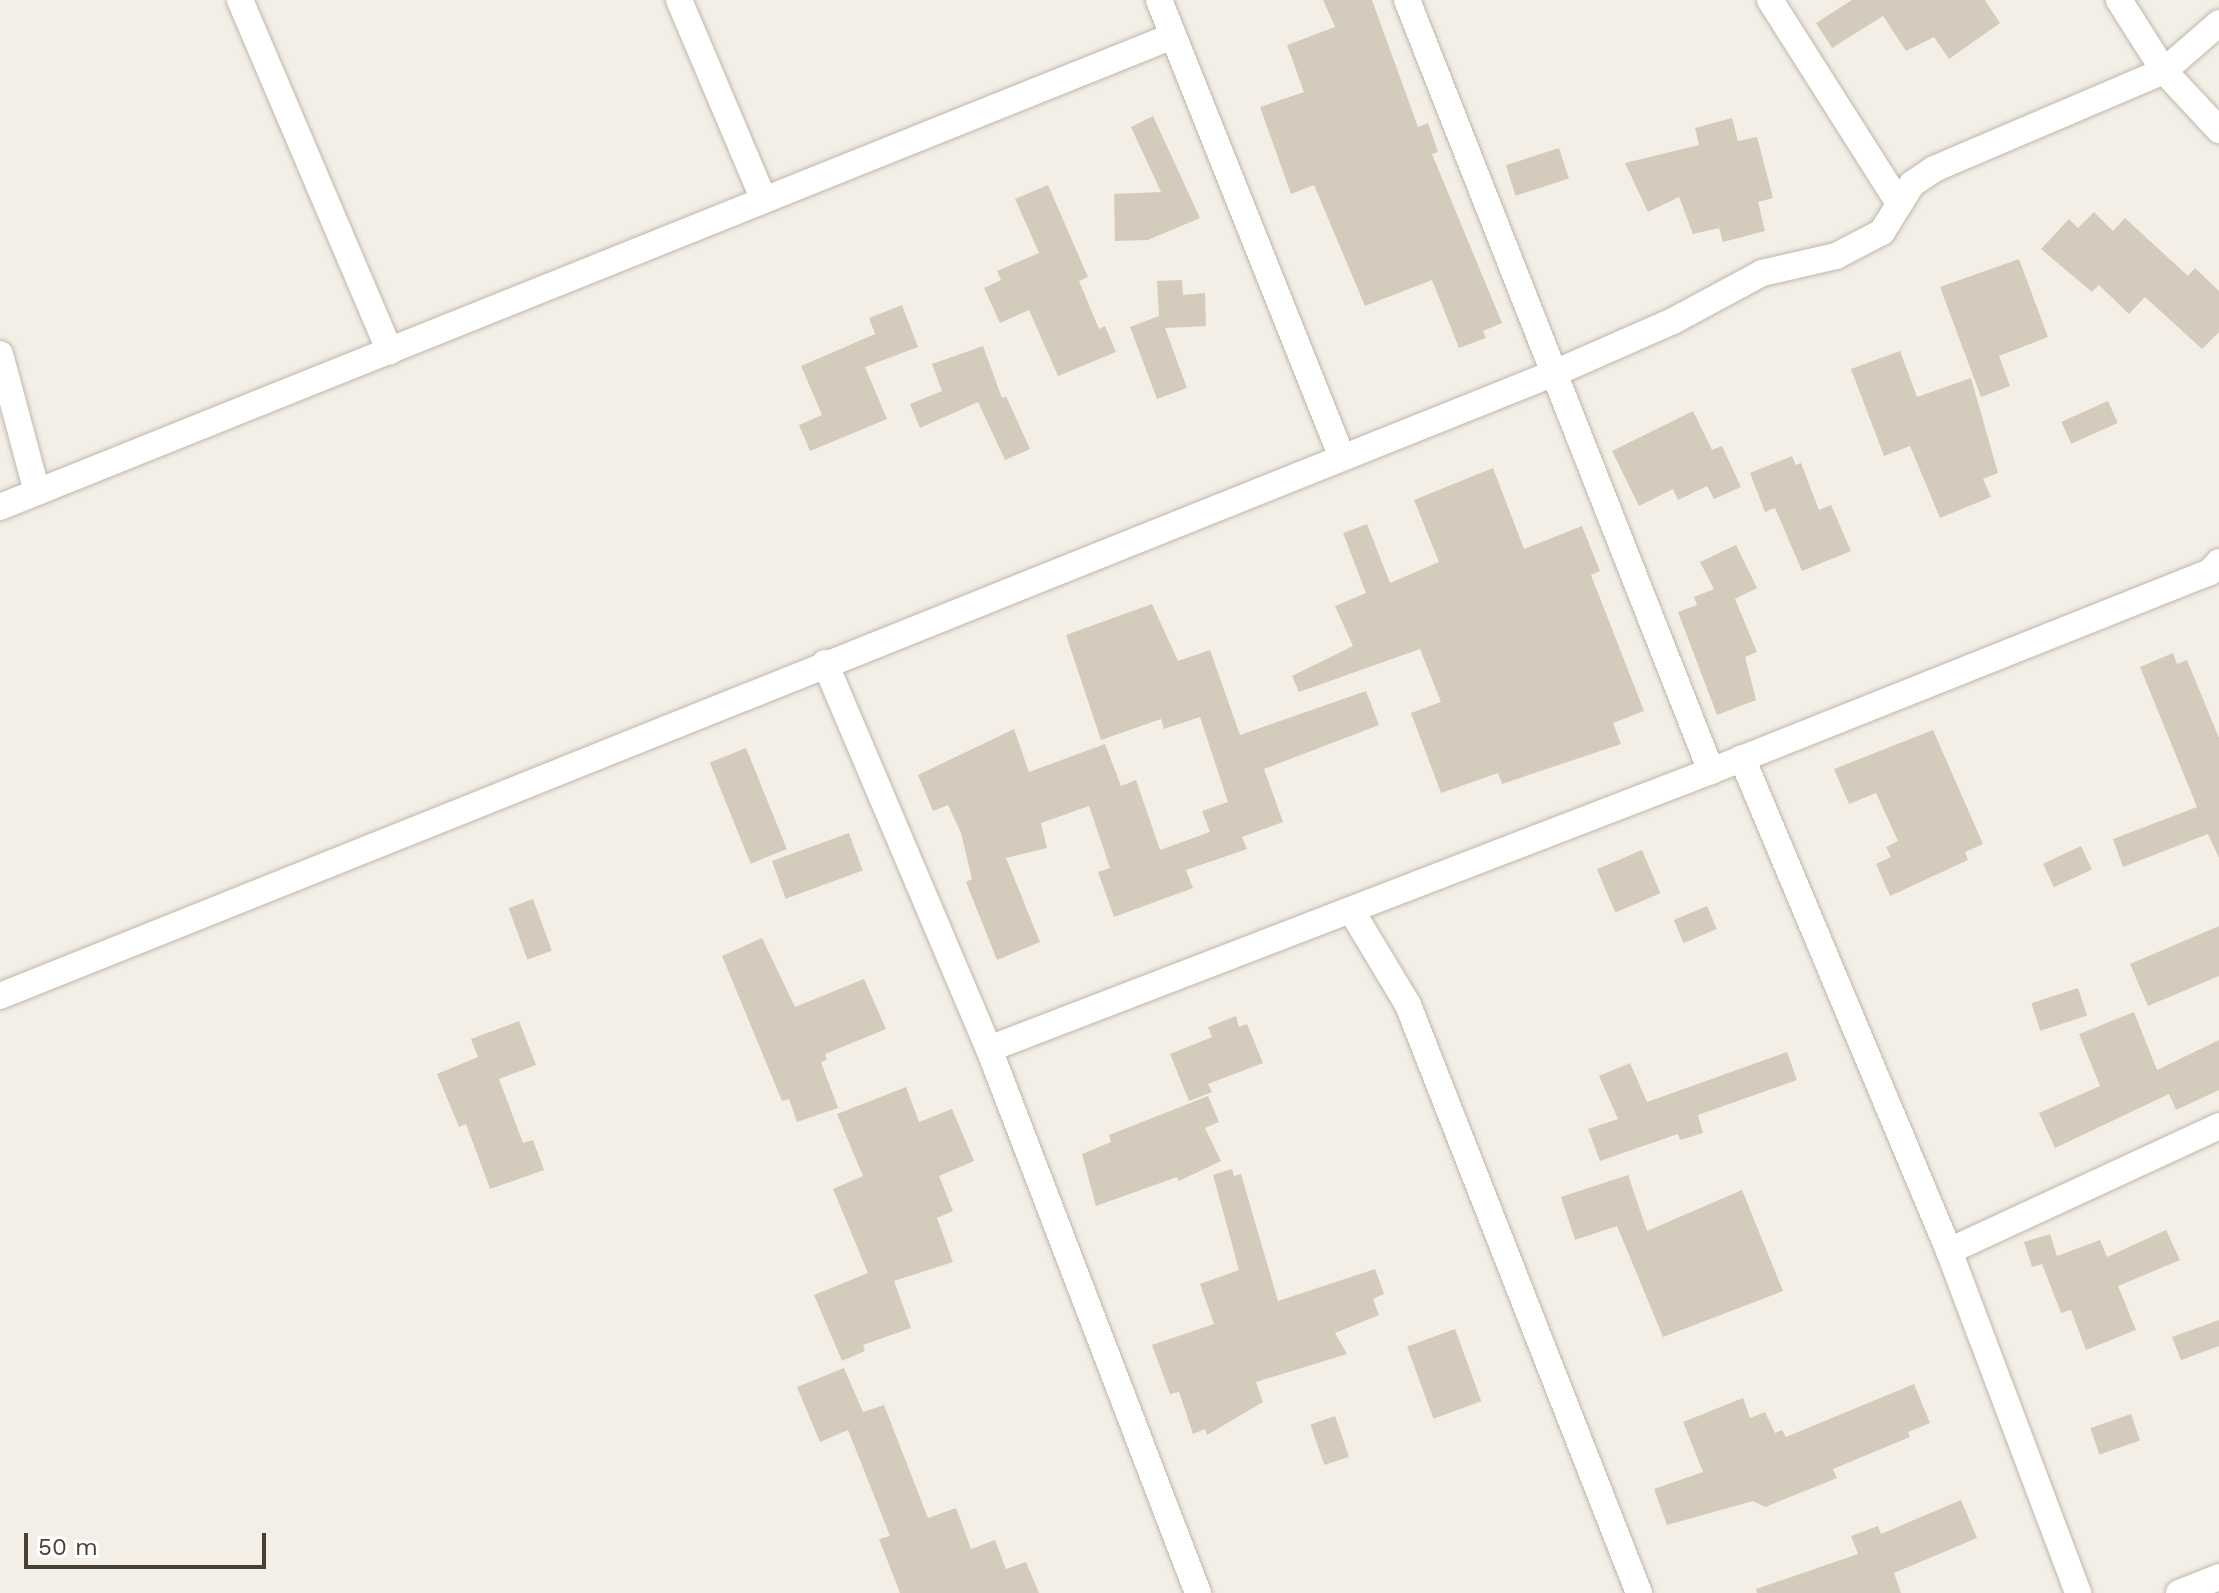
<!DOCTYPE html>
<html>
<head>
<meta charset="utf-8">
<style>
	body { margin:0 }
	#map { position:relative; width:2219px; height:1593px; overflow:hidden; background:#f3efe6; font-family:"Work Sans",sans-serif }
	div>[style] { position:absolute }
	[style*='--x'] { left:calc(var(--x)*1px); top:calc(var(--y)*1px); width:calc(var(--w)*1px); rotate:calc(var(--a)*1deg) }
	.building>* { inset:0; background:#d5cbbc; transform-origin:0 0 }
	.roads { filter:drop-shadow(0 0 2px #bfb7a9) drop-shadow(0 0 2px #bfb7a9) }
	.street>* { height:26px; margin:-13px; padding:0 13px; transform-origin:13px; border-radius:13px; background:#fff }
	span { translate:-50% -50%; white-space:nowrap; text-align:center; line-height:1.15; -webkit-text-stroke:7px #fff; paint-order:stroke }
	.scale { position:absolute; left:24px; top:1533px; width:242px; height:36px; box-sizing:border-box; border:4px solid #474035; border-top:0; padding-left:10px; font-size:24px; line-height:28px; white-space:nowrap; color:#474035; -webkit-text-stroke:6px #fff; paint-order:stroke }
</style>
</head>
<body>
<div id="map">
	<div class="building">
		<div style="clip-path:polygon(1323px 0,1372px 0,1418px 127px,1428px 123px,1438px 152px,1432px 154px,1502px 323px,1483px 331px,1486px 338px,1459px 348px,1432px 280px,1365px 306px,1314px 185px,1291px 194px,1260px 107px,1304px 92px,1287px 45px,1335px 27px)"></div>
		<div style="clip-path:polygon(1852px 0,1985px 0,2000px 23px,1949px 59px,1934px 37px,1906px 51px,1883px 16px,1832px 48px,1816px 23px)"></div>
		<div style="clip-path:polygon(1153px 116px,1200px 218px,1148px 240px,1115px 241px,1114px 194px,1161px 192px,1131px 127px)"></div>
		<div style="clip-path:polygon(1732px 118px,1738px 141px,1757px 137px,1773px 198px,1758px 202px,1765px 231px,1723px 242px,1719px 228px,1693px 234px,1679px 197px,1648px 212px,1625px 163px,1699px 145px,1695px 128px)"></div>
		<div style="left:1559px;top:148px;width:32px;height:56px;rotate:72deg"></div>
		<div style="clip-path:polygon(1048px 185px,1088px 277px,1079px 281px,1099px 329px,1105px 326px,1116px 352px,1058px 376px,1029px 310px,1000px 323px,984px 288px,1001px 280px,997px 271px,1039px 253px,1015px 199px)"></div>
		<div style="clip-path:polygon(2094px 212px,2113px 231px,2125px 218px,2188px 276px,2195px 268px,2219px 291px,2219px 332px,2202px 349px,2145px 297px,2129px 314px,2099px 285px,2092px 292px,2041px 249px,2069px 219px,2078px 228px)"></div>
		<div style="clip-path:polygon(2019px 259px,2048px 337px,1999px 356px,2010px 386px,1981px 397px,1940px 287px)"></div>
		<div style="clip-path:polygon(1182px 280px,1183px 295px,1205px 293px,1206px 326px,1165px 328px,1187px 388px,1157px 399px,1130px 327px,1159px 316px,1157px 281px)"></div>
		<div style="clip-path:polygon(902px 305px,918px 347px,865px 367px,887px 419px,810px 451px,799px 425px,822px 415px,801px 366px,875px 334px,869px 318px)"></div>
		<div style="clip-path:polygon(983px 346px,1002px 398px,1006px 396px,1030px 449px,1005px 460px,978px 402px,920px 428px,910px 404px,942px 391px,932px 364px)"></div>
		<div style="clip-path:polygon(1900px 351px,1917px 397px,1971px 378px,1998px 473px,1983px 479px,1991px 497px,1940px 518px,1910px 446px,1884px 456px,1851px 369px)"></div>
		<div style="left:2108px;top:401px;width:24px;height:51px;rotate:66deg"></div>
		<div style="clip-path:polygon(1693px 411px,1712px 450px,1722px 446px,1741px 487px,1714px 499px,1707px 486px,1678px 500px,1673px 489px,1639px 506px,1612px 451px)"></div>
		<div style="clip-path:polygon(1792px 456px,1796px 465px,1801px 463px,1819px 510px,1831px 505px,1851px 551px,1802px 571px,1775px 508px,1765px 512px,1750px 473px)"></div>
		<div style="clip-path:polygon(1493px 468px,1524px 549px,1582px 526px,1600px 571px,1591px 575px,1644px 711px,1613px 723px,1621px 744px,1502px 784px,1498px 773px,1441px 793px,1411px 713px,1441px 702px,1420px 649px,1299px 692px,1292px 676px,1353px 646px,1335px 606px,1366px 593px,1343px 533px,1367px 524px,1390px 583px,1439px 562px,1414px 500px)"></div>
		<div style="clip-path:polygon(1736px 545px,1757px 588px,1735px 599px,1757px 652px,1745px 657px,1756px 700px,1717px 715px,1678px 612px,1697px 605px,1694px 597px,1714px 589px,1700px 562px)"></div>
		<div style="clip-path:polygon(1152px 604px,1178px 661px,1210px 650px,1240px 735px,1366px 691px,1379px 725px,1264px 769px,1283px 822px,1242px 837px,1247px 849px,1186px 870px,1193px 888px,1114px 917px,1098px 872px,1110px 868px,1089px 806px,1041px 823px,1047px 848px,1006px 858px,1040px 942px,997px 960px,966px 882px,972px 879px,961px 833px,948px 805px,933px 811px,918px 775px,1014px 729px,1029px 772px,1105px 744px,1121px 786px,1136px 780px,1160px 850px,1210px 832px,1202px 811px,1228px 802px,1200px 717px,1164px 729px,1161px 719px,1101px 740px,1066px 635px)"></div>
		<div style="clip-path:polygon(2173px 653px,2177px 664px,2187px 660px,2219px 738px,2219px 858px,2208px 834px,2123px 867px,2113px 839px,2197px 807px,2140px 667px)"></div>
		<div style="clip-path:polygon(1933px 730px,1983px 844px,1965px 852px,1968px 860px,1890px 896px,1876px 864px,1891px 857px,1886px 847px,1898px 841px,1876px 793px,1849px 804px,1834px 769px)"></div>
		<div style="left:746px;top:748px;width:109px;height:39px;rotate:68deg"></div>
		<div style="left:849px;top:833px;width:40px;height:82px;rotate:70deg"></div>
		<div style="left:2081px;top:846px;width:26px;height:42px;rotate:65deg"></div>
		<div style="left:1642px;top:850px;width:47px;height:49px;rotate:67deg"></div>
		<div style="left:533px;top:899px;width:55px;height:26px;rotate:70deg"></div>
		<div style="left:1707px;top:906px;width:25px;height:36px;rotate:67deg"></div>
		<div style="clip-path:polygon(2219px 926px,2219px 976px,2148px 1006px,2130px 964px)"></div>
		<div style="clip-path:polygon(762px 938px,795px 1007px,864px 979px,886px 1029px,825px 1054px,827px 1060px,821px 1062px,838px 1108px,797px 1122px,789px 1099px,782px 1101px,722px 956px)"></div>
		<div style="left:2078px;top:988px;width:29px;height:49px;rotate:72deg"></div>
		<div style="clip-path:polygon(2134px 1012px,2157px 1070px,2219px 1040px,2219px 1090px,2176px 1110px,2169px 1094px,2055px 1148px,2039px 1113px,2100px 1086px,2079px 1034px)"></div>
		<div style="clip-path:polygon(1236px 1016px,1239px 1027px,1247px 1024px,1263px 1063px,1208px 1084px,1212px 1092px,1189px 1101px,1170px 1054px,1212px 1037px,1208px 1027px)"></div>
		<div style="clip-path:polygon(519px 1021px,536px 1065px,499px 1079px,523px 1143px,533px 1140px,544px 1170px,490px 1189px,466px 1124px,459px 1127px,437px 1074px,478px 1057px,471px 1039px)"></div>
		<div style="clip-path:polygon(1787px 1052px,1797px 1080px,1698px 1115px,1703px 1133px,1680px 1140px,1678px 1134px,1600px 1161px,1588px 1129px,1618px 1119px,1599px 1076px,1630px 1063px,1647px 1102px)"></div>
		<div style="clip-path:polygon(906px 1087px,919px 1122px,952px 1109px,974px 1161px,939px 1176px,953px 1211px,937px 1218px,953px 1262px,894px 1281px,911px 1328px,863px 1345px,865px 1351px,842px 1361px,814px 1295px,868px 1273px,833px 1189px,863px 1176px,837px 1114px)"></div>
		<div style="clip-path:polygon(1208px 1096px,1219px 1122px,1205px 1128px,1221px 1161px,1179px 1181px,1177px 1177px,1096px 1206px,1082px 1154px,1111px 1142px,1109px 1135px)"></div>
		<div style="clip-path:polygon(1232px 1169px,1234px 1176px,1241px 1174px,1278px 1301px,1375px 1269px,1384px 1294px,1373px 1299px,1379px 1315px,1335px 1333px,1347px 1354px,1256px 1382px,1263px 1402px,1207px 1435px,1205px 1429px,1193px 1434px,1179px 1392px,1170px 1394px,1152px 1345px,1214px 1324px,1200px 1284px,1239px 1270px,1213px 1175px)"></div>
		<div style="clip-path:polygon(1628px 1175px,1647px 1231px,1742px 1190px,1783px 1291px,1663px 1337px,1617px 1226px,1575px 1240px,1561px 1197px)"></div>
		<div style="clip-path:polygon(2166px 1230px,2180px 1260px,2118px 1286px,2136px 1330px,2086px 1350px,2071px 1310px,2061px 1313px,2042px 1264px,2032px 1267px,2024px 1242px,2050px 1234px,2057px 1256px,2100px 1240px,2107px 1257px)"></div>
		<div style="clip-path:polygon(2219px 1320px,2219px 1346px,2181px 1360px,2172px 1337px)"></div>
		<div style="left:1455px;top:1329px;width:77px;height:51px;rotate:70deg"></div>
		<div style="clip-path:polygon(844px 1368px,863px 1412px,884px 1405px,928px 1518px,956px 1508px,971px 1549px,995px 1540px,1006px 1569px,1026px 1562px,1039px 1593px,900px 1593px,879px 1539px,890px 1536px,848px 1430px,820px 1442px,797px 1387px)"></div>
		<div style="clip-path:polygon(1914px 1384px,1930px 1423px,1908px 1432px,1910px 1437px,1833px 1469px,1837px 1478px,1765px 1507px,1753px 1501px,1667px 1525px,1654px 1489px,1703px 1472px,1683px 1422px,1743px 1398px,1750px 1418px,1765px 1412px,1775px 1433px,1782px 1430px,1786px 1437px)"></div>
		<div style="left:2131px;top:1414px;width:28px;height:43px;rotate:71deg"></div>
		<div style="left:1335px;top:1416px;width:43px;height:26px;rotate:71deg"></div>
		<div style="clip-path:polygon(1961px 1500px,1977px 1538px,1894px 1573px,1901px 1593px,1757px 1593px,1756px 1589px,1858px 1554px,1851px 1536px,1878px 1526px,1881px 1534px)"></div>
	</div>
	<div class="roads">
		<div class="street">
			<div style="--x:240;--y:0;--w:382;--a:66.9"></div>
			<div style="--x:679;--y:0;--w:217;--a:67"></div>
			<div style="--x:1159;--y:0;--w:493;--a:68.2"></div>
			<div style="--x:1407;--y:0;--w:829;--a:68.48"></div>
			<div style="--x:1770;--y:0;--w:241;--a:57.6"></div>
			<div style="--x:2119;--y:0;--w:84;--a:57.6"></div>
			<div style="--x:2164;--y:71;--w:81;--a:47"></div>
			<div style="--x:0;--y:354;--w:143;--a:75"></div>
			<div style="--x:0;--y:507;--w:1264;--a:-21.88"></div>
			<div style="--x:825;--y:663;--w:419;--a:67"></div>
			<div style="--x:989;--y:1049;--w:583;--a:68.98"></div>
			<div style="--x:1742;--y:758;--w:535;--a:67.22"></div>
			<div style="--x:1949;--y:1251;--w:366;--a:69.3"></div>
			<div style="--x:1351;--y:910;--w:111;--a:59"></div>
			<div style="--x:1408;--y:1005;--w:632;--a:68.55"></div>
			<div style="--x:0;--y:996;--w:1677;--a:-21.84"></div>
			<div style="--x:1557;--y:372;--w:127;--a:-23.7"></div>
			<div style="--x:1673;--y:321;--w:101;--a:-28.3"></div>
			<div style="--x:1762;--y:273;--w:76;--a:-12.9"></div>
			<div style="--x:1836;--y:256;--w:52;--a:-27.6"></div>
			<div style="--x:1882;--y:232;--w:57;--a:-58"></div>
			<div style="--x:1912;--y:184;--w:27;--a:-34"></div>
			<div style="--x:1934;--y:169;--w:250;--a:-23.1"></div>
			<div style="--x:2164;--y:71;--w:73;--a:-41.1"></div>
			<div style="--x:989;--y:1049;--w:774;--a:-21.06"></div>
			<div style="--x:1711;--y:771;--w:537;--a:-21.74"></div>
			<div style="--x:2210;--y:572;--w:13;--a:-48"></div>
			<div style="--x:1949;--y:1251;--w:298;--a:-24.8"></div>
			<div style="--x:2179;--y:1593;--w:43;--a:-21.8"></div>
		</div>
	</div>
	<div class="scale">50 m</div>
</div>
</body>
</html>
